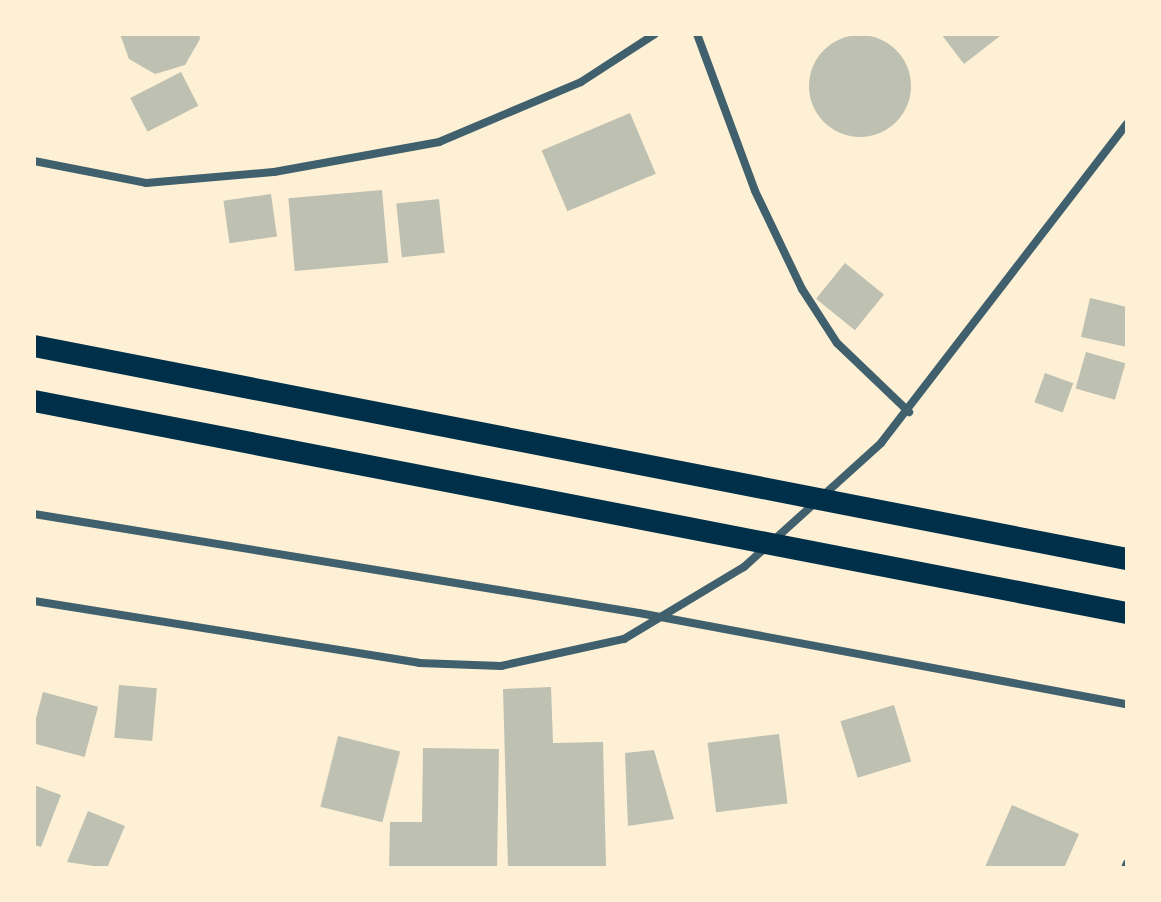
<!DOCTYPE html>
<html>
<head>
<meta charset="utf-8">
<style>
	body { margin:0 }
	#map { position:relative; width:1161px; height:902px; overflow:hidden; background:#fdf0d5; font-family:"Fira Sans",sans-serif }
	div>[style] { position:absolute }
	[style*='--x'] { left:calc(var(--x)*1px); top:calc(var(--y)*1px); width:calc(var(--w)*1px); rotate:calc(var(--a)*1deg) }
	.building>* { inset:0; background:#bec0b2; transform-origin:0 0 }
	.round { border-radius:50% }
	.minor>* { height:8px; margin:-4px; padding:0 4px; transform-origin:4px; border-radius:4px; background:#3f606c }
	.trunk>* { height:22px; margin:-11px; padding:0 11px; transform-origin:11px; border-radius:11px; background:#003049 }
	span { translate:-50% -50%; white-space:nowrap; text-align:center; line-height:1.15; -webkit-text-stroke:6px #fdf0d5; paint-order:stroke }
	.frame { position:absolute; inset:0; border:36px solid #fdf0d5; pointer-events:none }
</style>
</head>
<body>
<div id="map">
	<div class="building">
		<div style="clip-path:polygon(120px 34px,199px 34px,200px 39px,185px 65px,155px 74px,129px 59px)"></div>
		<div style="clip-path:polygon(941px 34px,999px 34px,1000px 36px,964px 64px)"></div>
		<div class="round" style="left:809px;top:35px;width:102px;height:102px"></div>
		<div style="left:181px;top:72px;width:38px;height:57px;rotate:63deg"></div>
		<div style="left:630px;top:113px;width:66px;height:96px;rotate:67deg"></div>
		<div style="left:382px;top:190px;width:73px;height:94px;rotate:85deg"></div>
		<div style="left:271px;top:194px;width:43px;height:48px;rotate:82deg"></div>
		<div style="left:439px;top:199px;width:54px;height:43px;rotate:84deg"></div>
		<div style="left:845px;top:263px;width:50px;height:46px;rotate:39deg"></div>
		<div style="clip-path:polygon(1090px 298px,1127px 307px,1127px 347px,1081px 337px)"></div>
		<div style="left:1086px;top:352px;width:41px;height:38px;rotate:16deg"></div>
		<div style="left:1045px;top:373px;width:30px;height:31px;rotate:20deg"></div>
		<div style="left:119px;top:685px;width:38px;height:53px;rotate:5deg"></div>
		<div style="clip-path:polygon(551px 687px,553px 743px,603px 742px,606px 866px,508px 868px,503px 689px)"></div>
		<div style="left:43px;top:692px;width:57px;height:52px;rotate:15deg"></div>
		<div style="left:894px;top:705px;width:59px;height:56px;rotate:73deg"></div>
		<div style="left:779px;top:734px;width:70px;height:72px;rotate:83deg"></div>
		<div style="left:338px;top:736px;width:64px;height:73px;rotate:14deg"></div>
		<div style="clip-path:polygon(423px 748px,499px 749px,497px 868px,389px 868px,390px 822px,422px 822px)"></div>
		<div style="clip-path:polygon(654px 750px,674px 819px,628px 826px,625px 753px)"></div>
		<div style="clip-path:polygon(34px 785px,61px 795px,41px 847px,34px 845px)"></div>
		<div style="clip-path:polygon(1012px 805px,1079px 834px,1064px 868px,985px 867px)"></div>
		<div style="clip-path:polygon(88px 811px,125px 826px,107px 868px,67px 862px)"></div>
	</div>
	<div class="minor">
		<div style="--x:697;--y:34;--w:167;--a:69.7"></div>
		<div style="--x:755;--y:191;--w:109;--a:64.4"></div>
		<div style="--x:802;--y:289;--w:64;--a:57.1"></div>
		<div style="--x:837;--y:343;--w:100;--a:43.8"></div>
		<div style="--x:34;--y:161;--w:114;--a:11.1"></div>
		<div style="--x:146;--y:183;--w:128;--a:-4.9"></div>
		<div style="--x:274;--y:172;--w:168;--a:-10.3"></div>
		<div style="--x:439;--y:142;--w:154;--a:-22.9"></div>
		<div style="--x:581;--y:82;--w:88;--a:-33"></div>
		<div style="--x:34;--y:514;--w:613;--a:9.29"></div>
		<div style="--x:639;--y:613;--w:496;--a:10.6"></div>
		<div style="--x:34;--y:601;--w:390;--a:9.1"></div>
		<div style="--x:419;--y:663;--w:82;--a:2.1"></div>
		<div style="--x:501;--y:666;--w:126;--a:-12.4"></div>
		<div style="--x:624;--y:639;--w:140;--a:-31"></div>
		<div style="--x:744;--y:567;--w:185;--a:-42.1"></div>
		<div style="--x:881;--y:443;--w:403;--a:-52.4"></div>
		<div style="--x:1125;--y:868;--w:5;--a:-68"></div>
	</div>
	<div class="trunk">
		<div style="--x:34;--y:346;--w:1114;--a:11.03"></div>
		<div style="--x:34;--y:401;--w:1113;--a:10.98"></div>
	</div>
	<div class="frame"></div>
</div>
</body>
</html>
